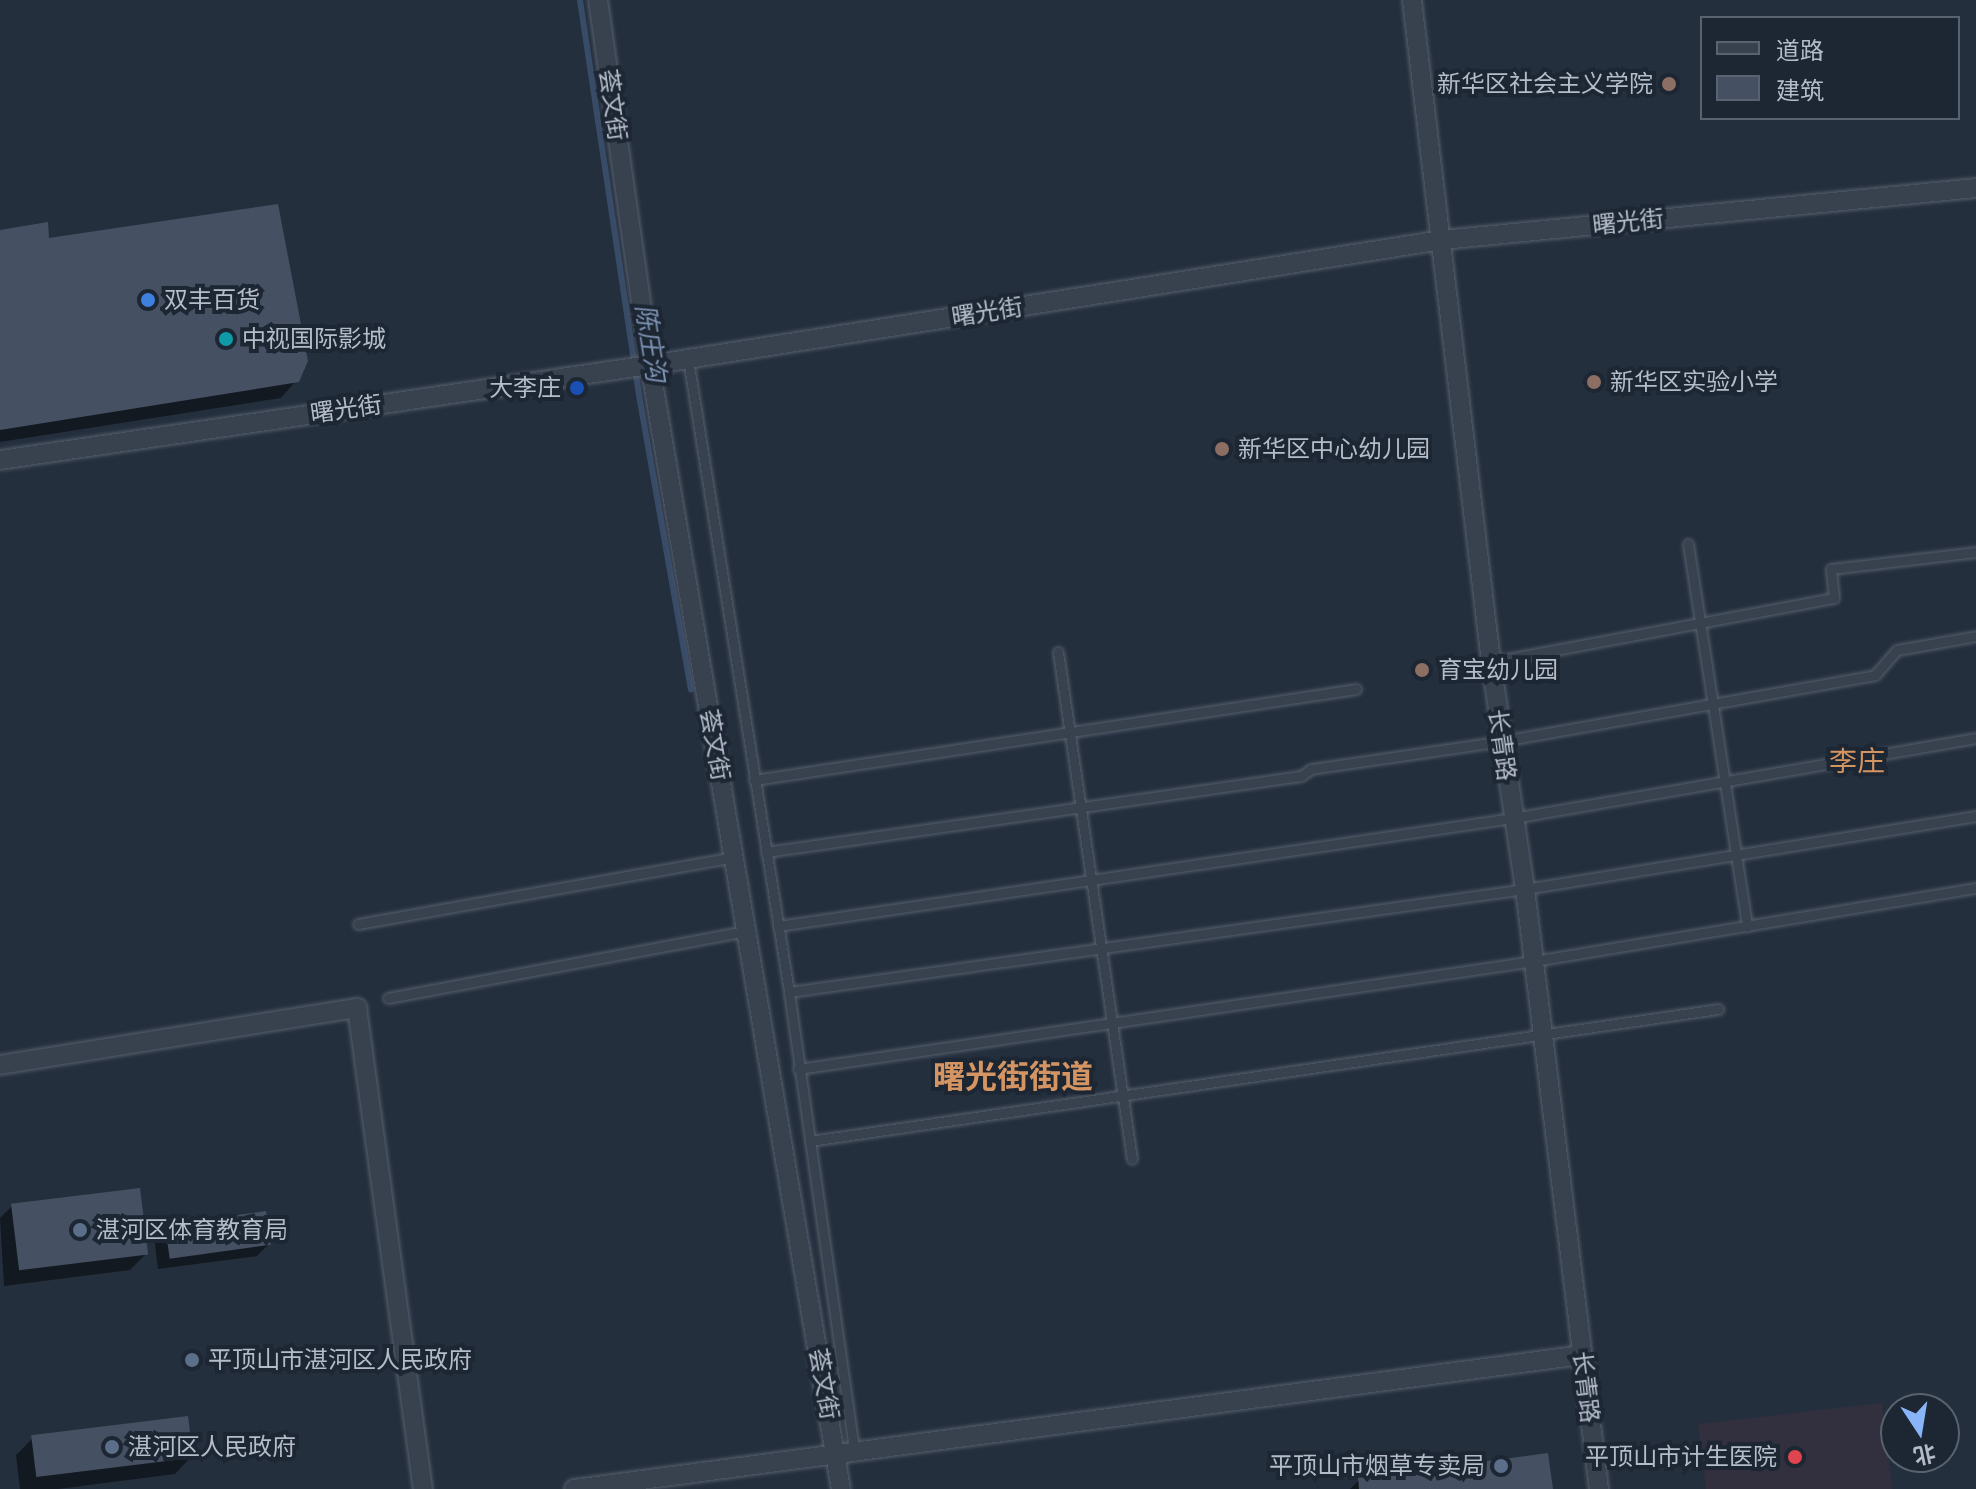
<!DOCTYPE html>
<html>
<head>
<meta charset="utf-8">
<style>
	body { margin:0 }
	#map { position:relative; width:1976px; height:1489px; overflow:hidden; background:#242f3e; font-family:"IBM Plex Sans","Noto Sans SC",sans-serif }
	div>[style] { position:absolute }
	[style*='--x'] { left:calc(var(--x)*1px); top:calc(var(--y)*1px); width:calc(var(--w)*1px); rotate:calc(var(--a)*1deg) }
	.medical>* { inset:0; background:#32303f }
	.shadow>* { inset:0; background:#0007 }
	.stream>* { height:6px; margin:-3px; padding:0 3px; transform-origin:3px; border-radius:3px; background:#394c67 }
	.building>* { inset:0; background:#455162; transform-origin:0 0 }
	.roads { filter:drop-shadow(0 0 2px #565f6c) drop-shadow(0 0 2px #565f6c) }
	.service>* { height:9px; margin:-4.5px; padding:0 4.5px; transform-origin:4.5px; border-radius:4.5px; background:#38414e }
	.minor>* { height:18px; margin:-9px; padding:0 9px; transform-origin:9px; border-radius:9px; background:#38414e }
	.dots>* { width:22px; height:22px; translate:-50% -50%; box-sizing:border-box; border:4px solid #1d2633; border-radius:50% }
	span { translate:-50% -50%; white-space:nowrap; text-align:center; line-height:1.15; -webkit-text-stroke:8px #1d2633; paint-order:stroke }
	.poi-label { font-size:24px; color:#b4bcc9 }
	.right { translate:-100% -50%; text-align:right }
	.left { translate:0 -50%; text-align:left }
	.street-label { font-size:24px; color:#b4bcc9 }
	.water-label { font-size:26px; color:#7c92b1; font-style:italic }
	.quarter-label { font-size:28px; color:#d59563 }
	.district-label { font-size:32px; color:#d59563; font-weight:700 }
	.legend { position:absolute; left:1700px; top:16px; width:260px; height:104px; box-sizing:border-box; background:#1d2633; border:2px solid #59626f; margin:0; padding:10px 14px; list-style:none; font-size:24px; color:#b4bcc9 }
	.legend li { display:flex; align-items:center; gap:16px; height:40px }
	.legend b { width:40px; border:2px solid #59626f }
	.north { position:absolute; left:1880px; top:1393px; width:80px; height:80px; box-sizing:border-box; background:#1d2633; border:2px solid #59626f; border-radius:50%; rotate:168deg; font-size:22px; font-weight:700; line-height:32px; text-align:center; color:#b4bcc9 }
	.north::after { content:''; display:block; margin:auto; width:28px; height:36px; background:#8ab4f8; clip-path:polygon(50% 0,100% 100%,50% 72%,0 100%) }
</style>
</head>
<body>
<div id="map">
	<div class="medical">
		<div style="clip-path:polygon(1882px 1403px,1892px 1489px,1706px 1489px,1698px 1424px)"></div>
	</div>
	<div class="shadow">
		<div style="clip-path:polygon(0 232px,47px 240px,306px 361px,303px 373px,281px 398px,0 442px)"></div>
		<div style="clip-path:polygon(12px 1206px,146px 1254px,130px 1270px,4px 1286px,0 1218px)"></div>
		<div style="clip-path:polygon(166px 1226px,269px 1244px,257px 1256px,158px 1269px,154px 1238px)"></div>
		<div style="clip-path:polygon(32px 1439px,191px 1457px,175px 1474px,58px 1489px,20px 1489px,16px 1455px)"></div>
		<div style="clip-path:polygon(1359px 1480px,1551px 1489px,1350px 1489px)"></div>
	</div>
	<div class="stream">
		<div style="--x:580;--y:0;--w:405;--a:81.5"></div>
		<div style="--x:640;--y:401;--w:293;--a:80"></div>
	</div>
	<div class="building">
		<div style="clip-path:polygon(278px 204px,308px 361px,299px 382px,0 430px,0 230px,48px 222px,49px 238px)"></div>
		<div style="left:140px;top:1188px;width:67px;height:130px;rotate:83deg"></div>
		<div style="left:266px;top:1211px;width:34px;height:102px;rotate:82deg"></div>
		<div style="left:188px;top:1416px;width:42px;height:158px;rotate:83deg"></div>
		<div style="clip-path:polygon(1548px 1453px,1553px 1489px,1359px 1489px,1358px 1478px)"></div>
	</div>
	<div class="roads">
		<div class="service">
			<div style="--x:688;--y:359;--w:641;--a:80.93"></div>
			<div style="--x:789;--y:992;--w:466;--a:81.9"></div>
			<div style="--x:1688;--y:544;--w:387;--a:81.2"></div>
			<div style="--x:1058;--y:652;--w:512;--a:81.7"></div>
			<div style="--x:1491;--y:662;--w:349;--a:-10.6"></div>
			<div style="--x:1834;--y:598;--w:29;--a:-96"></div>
			<div style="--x:1831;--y:569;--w:146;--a:-6.7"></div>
			<div style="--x:754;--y:780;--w:609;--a:-8.6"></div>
			<div style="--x:766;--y:852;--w:540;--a:-8.09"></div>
			<div style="--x:1301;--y:776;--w:12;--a:-35"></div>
			<div style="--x:1311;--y:769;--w:193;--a:-8.3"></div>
			<div style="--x:1502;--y:741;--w:379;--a:-10"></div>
			<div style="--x:1875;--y:675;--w:33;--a:-49"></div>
			<div style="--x:1897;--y:650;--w:80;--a:-10"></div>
			<div style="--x:358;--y:924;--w:382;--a:-10.1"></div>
			<div style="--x:778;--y:926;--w:743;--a:-8.36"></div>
			<div style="--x:1513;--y:818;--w:470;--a:-9.8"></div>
			<div style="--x:789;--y:992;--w:743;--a:-7.97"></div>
			<div style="--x:1525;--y:889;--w:457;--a:-9.2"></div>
			<div style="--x:388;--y:998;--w:364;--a:-10.6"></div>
			<div style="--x:798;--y:1069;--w:744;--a:-8.35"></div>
			<div style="--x:1534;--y:961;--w:448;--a:-9.4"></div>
			<div style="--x:810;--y:1141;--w:918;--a:-8.27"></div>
		</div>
		<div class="minor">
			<div style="--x:598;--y:0;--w:369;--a:81.9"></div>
			<div style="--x:650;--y:365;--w:1140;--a:80.36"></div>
			<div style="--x:1412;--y:0;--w:667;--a:83.19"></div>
			<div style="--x:1491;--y:662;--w:230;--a:81.5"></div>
			<div style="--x:1525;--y:889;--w:605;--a:82.97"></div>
			<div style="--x:0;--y:460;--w:657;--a:-8.32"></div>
			<div style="--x:650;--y:365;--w:802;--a:-8.97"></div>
			<div style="--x:1442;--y:240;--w:537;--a:-5.56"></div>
			<div style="--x:0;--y:1065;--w:362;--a:-9.1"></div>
			<div style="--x:357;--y:1008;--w:486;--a:82.2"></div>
			<div style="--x:574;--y:1489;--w:1017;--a:-7.57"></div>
		</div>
	</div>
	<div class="dots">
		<div style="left:1669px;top:84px;background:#8d6e63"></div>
		<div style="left:148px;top:300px;background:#3f7fe0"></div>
		<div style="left:226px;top:339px;background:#0f9aa8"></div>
		<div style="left:1594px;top:382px;background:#8d6e63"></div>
		<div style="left:577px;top:388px;background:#1a4fb4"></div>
		<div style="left:1222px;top:449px;background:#8d6e63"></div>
		<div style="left:1422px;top:670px;background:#8d6e63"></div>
		<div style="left:80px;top:1230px;background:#5c6f8a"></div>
		<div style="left:192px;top:1360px;background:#5c6f8a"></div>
		<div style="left:112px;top:1447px;background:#5c6f8a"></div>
		<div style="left:1795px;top:1457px;background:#e0444e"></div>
		<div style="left:1501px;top:1466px;background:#5c6f8a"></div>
	</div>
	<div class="poi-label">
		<span class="right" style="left:1653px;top:84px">新华区社会主义学院</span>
		<span class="left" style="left:164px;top:300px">双丰百货</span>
		<span class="left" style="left:242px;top:339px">中视国际影城</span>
		<span class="left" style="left:1610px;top:382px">新华区实验小学</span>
		<span class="right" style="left:561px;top:388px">大李庄</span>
		<span class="left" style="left:1238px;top:449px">新华区中心幼儿园</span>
		<span class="left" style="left:1438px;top:670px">育宝幼儿园</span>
		<span class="left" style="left:96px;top:1230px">湛河区体育教育局</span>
		<span class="left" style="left:208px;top:1360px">平顶山市湛河区人民政府</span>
		<span class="left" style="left:128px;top:1447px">湛河区人民政府</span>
		<span class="right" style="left:1777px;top:1457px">平顶山市计生医院</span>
		<span class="right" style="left:1485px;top:1466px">平顶山市烟草专卖局</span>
	</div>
	<div class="street-label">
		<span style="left:613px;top:105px;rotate:82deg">荟文街</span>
		<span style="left:1628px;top:222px;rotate:-6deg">曙光街</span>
		<span style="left:987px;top:312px;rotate:-9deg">曙光街</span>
		<span style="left:346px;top:409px;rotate:-8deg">曙光街</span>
		<span style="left:715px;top:745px;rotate:80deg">荟文街</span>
		<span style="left:1502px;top:745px;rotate:82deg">长青路</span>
		<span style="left:824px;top:1384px;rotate:80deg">荟文街</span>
		<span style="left:1586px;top:1387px;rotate:83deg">长青路</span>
	</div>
	<div class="water-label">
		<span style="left:651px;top:343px;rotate:81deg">陈庄沟</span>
	</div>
	<div class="quarter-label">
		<span style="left:1857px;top:761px">李庄</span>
	</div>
	<div class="district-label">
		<span style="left:1013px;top:1076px">曙光街街道</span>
	</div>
	<ul class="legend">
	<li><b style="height:10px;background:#38414e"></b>道路</li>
	<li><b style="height:22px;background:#455162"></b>建筑</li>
	</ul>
	<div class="north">北</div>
</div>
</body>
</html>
